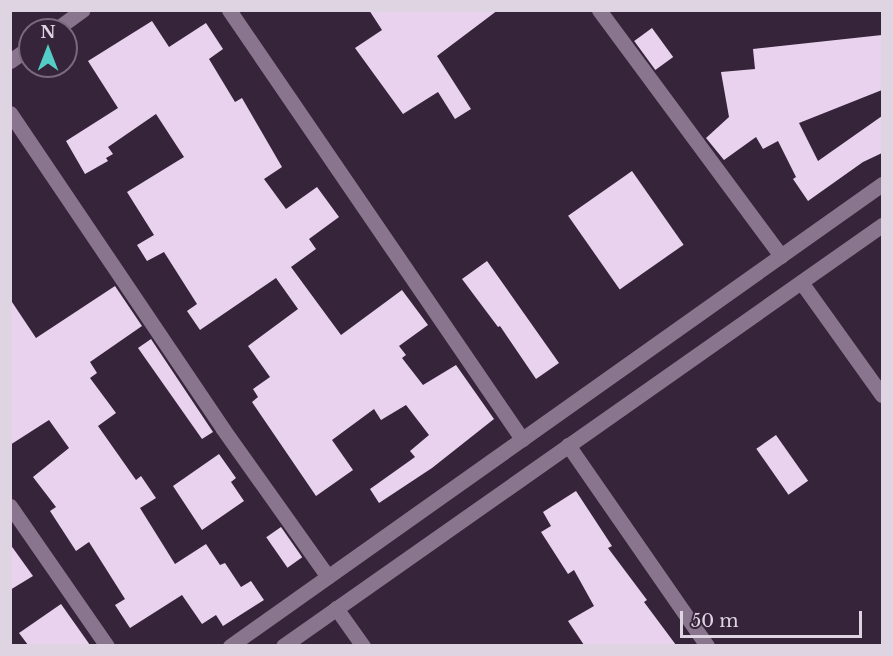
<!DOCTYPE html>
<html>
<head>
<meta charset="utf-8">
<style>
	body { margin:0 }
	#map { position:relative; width:893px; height:656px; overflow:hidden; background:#36243a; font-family:"Libre Baskerville",serif }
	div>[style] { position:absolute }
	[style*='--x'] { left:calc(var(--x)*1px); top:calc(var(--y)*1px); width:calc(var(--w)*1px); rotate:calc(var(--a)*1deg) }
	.building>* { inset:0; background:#e9d2ed; transform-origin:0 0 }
	.minor>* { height:15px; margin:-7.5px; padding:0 7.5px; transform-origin:7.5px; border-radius:7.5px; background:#8a758e }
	span { translate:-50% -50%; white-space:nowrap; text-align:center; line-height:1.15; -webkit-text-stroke:6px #36243a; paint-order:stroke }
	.frame { position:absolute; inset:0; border:12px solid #dfd4e1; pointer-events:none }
	.north { position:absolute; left:18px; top:18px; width:60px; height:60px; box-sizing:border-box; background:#36243a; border:2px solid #7a6a7d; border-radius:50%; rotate:0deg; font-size:16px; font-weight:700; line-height:24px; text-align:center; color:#dfd4e1 }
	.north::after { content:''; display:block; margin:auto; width:21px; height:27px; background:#54cdc8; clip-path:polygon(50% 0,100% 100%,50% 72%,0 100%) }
	.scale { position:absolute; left:680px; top:611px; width:182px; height:27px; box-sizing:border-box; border:3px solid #dfd4e1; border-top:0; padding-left:8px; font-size:18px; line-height:21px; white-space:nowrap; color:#dfd4e1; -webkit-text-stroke:4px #36243a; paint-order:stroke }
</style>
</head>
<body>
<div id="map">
	<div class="building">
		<div style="clip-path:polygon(369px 10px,498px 10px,437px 56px,471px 109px,455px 119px,438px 92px,403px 114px,355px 48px,382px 30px)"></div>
		<div style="clip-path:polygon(152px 21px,169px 47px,206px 23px,223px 49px,209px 59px,235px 102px,242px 98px,282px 167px,264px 179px,286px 209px,317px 187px,339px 217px,309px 239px,316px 249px,291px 267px,341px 335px,402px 290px,428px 325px,399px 346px,406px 355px,402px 358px,423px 385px,456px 365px,494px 419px,432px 468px,379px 503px,370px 489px,415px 457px,410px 451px,429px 435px,406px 405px,381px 420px,374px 409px,332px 440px,353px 470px,316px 496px,252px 402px,258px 397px,253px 389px,270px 377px,248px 346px,298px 309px,276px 278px,200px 330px,187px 311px,197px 304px,164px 252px,147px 261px,137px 245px,154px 235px,127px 192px,184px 157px,156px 114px,108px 147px,113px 154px,106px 158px,108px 161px,85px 174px,66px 141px,118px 108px,88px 61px)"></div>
		<div style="left:652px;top:28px;width:36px;height:22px;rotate:54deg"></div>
		<div style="clip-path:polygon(882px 35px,882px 90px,799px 123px,818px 161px,882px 116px,882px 153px,863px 162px,808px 201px,793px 179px,796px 177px,778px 141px,763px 149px,756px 137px,724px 160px,706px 138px,729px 117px,721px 72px,755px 69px,753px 49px)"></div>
		<div style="left:632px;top:171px;width:90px;height:78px;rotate:55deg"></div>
		<div style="clip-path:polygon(487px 261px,559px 363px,536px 379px,500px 326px,498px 327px,462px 279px)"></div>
		<div style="clip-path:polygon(115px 286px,142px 326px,90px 362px,97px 373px,90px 378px,116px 413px,98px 426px,136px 480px,141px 476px,156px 498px,140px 508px,175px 564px,206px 544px,220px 565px,225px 563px,241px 587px,251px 581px,264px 600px,223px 626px,216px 615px,202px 624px,182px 595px,130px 628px,115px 605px,125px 599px,89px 542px,76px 551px,50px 511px,56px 507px,33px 477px,69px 448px,49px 420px,10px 445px,10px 299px,36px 338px)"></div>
		<div style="clip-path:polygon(151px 339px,213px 432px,202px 439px,138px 348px)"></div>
		<div style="left:776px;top:435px;width:56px;height:24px;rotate:55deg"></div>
		<div style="clip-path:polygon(219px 454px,236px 478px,231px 482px,244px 501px,202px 530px,173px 486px)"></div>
		<div style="clip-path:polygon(576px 491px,612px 546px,608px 548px,647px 600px,644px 602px,676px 645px,584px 645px,568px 621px,594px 606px,574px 570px,568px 574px,541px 532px,551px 526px,543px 512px)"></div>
		<div style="left:281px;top:527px;width:37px;height:18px;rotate:55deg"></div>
		<div style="clip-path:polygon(10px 544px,33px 576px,10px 590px)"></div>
		<div style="clip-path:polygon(61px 604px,90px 645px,28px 645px,19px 633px)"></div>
	</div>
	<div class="minor">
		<div style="--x:229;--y:10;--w:520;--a:55.67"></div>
		<div style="--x:599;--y:10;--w:306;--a:53.5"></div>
		<div style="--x:55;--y:30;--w:34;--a:-36"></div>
		<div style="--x:10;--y:61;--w:24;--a:-35"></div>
		<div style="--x:10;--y:113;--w:381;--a:56"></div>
		<div style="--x:223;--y:429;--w:181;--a:54.6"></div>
		<div style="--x:801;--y:282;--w:139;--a:54.4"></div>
		<div style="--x:568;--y:445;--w:244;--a:55.3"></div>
		<div style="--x:10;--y:506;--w:170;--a:55.3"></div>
		<div style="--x:336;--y:608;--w:47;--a:54.6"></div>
		<div style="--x:230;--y:646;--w:799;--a:-35.32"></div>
		<div style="--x:283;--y:646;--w:732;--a:-35.1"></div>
	</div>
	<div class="frame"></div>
	<div class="north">N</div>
	<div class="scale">50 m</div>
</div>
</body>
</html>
